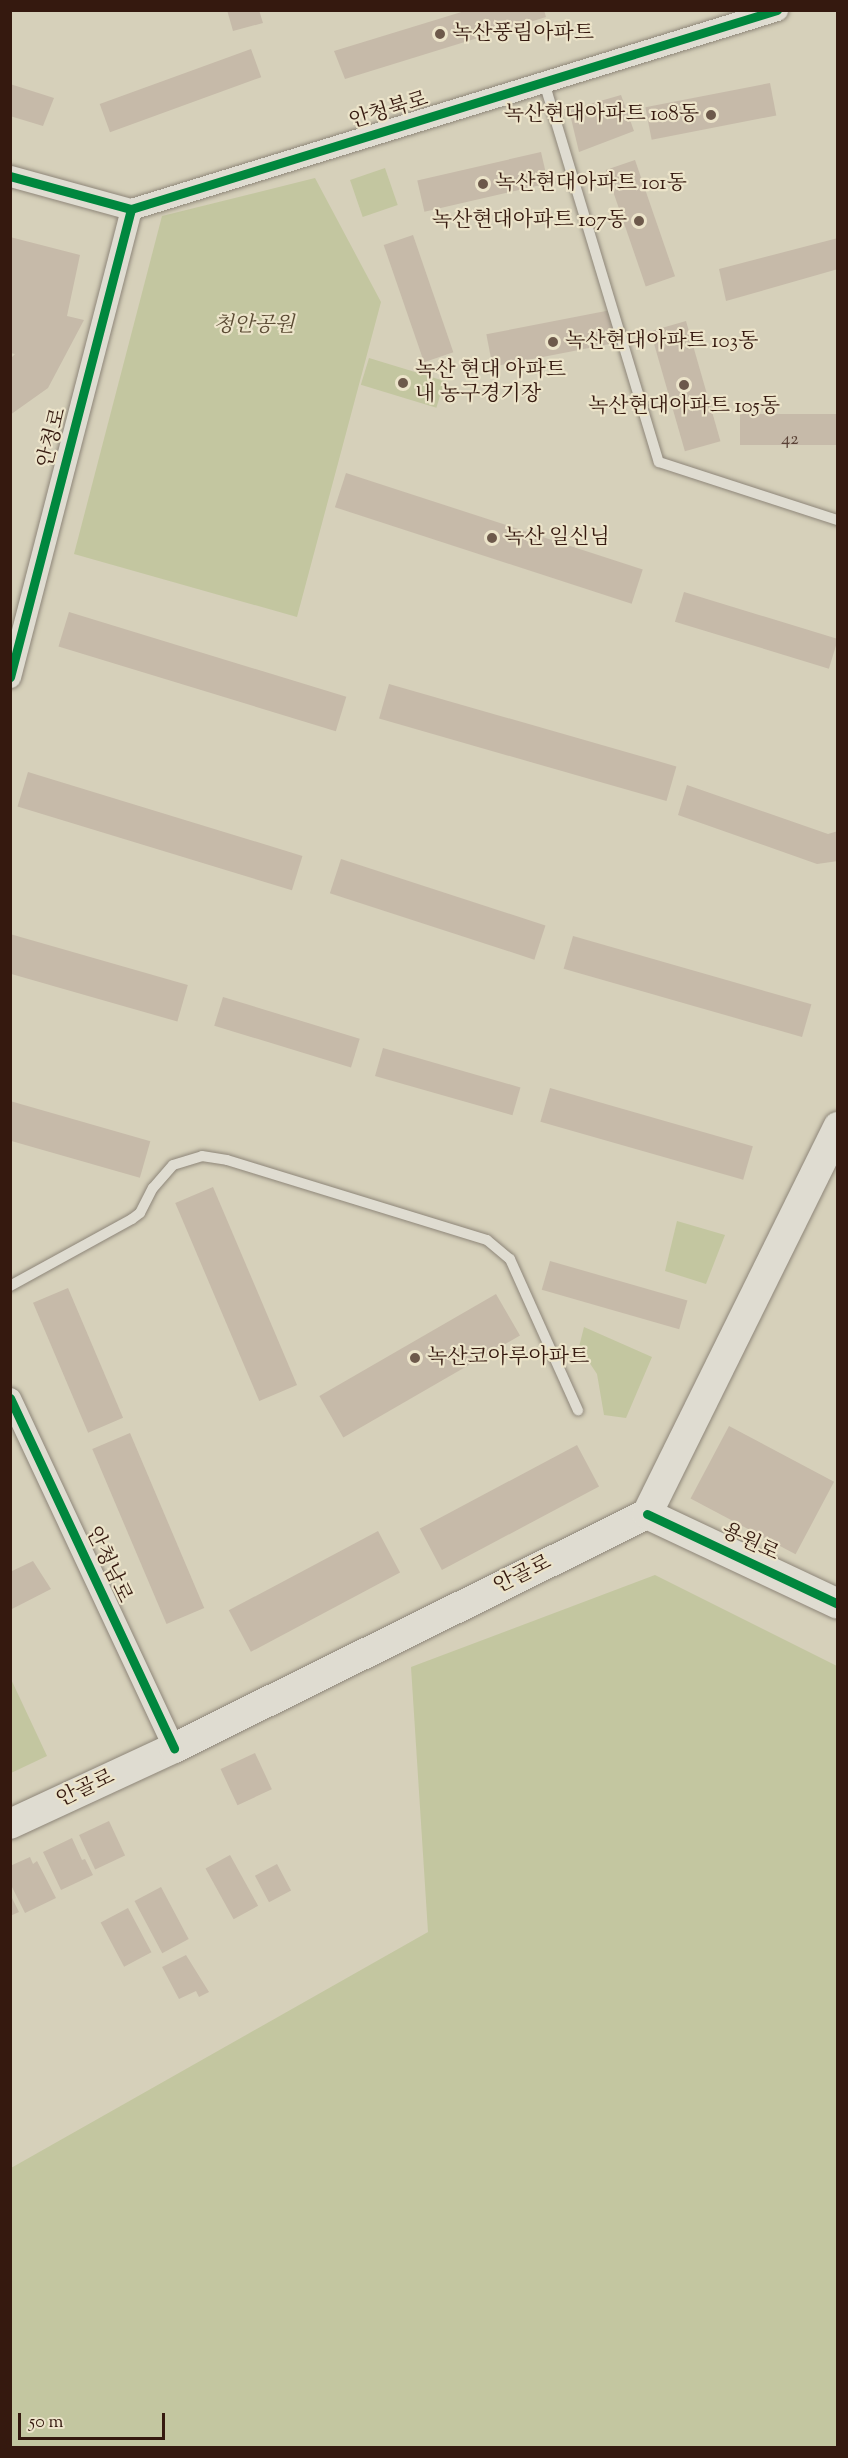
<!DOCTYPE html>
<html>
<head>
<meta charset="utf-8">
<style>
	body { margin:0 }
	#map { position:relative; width:848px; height:2458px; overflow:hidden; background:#d6d0ba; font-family:"Sorts Mill Goudy","Noto Serif KR",serif }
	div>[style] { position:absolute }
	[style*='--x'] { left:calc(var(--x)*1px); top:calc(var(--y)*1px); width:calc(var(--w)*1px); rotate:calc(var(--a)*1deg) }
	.green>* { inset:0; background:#c3c6a0; transform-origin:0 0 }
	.building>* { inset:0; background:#c6baa9; transform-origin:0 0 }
	.roads { filter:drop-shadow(0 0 2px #8e8679) drop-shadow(0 0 2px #8e8679) }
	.lane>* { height:10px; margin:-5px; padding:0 5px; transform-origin:5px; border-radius:5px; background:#dfdcd1 }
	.street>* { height:21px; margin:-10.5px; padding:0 10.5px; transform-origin:10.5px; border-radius:10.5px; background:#dfdcd1 }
	.secondary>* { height:30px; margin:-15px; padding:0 15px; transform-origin:15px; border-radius:15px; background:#dfdcd1 }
	.cycleway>* { height:9px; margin:-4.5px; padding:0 4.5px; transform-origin:4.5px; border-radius:4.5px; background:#00873e }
	.dots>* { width:16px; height:16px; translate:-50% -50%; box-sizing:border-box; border:3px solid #ece4ca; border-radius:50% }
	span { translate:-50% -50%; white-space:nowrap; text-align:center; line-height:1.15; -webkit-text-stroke:4.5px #ece4ca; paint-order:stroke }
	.number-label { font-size:18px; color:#5a4236 }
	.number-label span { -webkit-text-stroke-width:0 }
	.poi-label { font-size:21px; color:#35190f }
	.left { translate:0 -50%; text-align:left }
	.right { translate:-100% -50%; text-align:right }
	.street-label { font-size:21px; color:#35190f }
	.park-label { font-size:21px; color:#5b4b34; font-style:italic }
	.frame { position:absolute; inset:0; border:12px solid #35190f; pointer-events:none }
	.scale { position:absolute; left:18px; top:2413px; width:147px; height:27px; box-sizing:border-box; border:3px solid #35190f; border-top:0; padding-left:8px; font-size:18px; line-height:21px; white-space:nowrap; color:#35190f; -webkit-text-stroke:4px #ece4ca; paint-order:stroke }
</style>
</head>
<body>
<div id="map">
	<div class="green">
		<div style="left:385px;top:168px;width:39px;height:37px;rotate:71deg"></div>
		<div style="clip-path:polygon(315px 178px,381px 302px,297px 617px,74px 554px,162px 216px)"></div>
		<div style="left:369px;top:358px;width:79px;height:28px;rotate:17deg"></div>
		<div style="clip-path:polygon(677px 1221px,725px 1235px,706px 1284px,665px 1271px)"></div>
		<div style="clip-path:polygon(584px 1327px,652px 1357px,626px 1418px,604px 1415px,597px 1374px,579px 1347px)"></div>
		<div style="clip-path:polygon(655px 1575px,837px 1666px,837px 2447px,11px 2447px,11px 2168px,428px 1932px,411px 1667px)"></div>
		<div style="clip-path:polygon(10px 1677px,47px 1756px,11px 1773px,10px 1773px)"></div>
	</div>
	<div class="building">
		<div style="clip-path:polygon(227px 10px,259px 10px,263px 23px,233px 31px)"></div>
		<div style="clip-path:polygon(468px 10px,544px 10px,546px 17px,345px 79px,334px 51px)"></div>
		<div style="left:251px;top:49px;width:30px;height:161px;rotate:70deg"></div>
		<div style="left:770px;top:83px;width:33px;height:127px;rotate:79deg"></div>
		<div style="clip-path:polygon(10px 84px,54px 98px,43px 126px,10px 116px)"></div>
		<div style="clip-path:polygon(621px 95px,634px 131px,579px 152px,569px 110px)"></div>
		<div style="left:541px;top:152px;width:32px;height:127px;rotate:77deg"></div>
		<div style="left:635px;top:160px;width:123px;height:31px;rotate:71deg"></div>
		<div style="left:413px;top:235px;width:124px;height:31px;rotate:71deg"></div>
		<div style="clip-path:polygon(10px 237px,80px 255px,67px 316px,84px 320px,48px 388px,10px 415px,10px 359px,15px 354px,10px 353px)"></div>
		<div style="clip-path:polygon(838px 238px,838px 269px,726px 301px,719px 269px)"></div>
		<div style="left:611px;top:310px;width:33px;height:127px;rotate:79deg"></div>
		<div style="left:686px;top:321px;width:125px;height:37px;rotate:74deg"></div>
		<div style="left:838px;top:414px;width:31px;height:98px;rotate:90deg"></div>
		<div style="left:346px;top:473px;width:312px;height:36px;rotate:18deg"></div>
		<div style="left:684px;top:592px;width:161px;height:31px;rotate:17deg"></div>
		<div style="left:69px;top:612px;width:290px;height:36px;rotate:17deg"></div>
		<div style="left:389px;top:684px;width:299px;height:36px;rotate:16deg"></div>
		<div style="left:28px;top:772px;width:287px;height:36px;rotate:17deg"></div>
		<div style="clip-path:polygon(687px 785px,828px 834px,838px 831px,838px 861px,817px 864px,678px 815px)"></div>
		<div style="left:341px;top:859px;width:215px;height:36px;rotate:18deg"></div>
		<div style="left:10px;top:934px;width:185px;height:38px;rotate:16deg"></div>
		<div style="left:573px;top:936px;width:248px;height:34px;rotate:16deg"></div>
		<div style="left:223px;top:997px;width:143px;height:30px;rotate:17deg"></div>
		<div style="left:383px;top:1048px;width:143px;height:29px;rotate:16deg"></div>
		<div style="left:550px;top:1088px;width:211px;height:35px;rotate:16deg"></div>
		<div style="left:10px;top:1101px;width:146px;height:38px;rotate:16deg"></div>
		<div style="left:213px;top:1187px;width:215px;height:41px;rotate:67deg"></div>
		<div style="left:550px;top:1261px;width:143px;height:30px;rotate:16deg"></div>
		<div style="left:68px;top:1288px;width:141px;height:38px;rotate:67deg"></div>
		<div style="left:496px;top:1294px;width:48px;height:204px;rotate:60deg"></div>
		<div style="left:729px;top:1426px;width:119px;height:82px;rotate:28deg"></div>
		<div style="left:130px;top:1433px;width:190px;height:41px;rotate:67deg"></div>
		<div style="left:577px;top:1445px;width:47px;height:178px;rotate:62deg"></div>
		<div style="left:378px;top:1531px;width:47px;height:169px;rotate:62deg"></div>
		<div style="clip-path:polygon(33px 1561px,51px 1589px,10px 1610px,10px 1572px)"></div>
		<div style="left:255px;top:1753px;width:40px;height:38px;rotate:65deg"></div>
		<div style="left:109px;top:1821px;width:38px;height:33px;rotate:65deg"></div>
		<div style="clip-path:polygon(72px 1838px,82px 1860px,85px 1859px,93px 1875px,61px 1890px,43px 1852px)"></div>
		<div style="left:230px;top:1855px;width:58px;height:28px;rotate:61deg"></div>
		<div style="clip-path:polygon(30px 1857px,33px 1864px,37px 1861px,56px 1898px,25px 1913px,10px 1883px,10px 1866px)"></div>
		<div style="left:277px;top:1864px;width:30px;height:25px;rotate:62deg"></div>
		<div style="left:161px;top:1887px;width:59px;height:30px;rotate:62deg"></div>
		<div style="clip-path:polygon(10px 1894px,19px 1912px,10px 1916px)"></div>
		<div style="left:128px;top:1908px;width:50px;height:31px;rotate:62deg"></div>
		<div style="clip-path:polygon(186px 1955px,209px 1992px,199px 1997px,196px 1991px,179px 1999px,162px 1967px)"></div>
	</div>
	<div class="roads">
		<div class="lane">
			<div style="--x:544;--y:82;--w:397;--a:73.2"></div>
			<div style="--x:659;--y:462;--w:188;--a:18"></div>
			<div style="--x:10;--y:1286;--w:139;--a:-28.8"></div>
			<div style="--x:132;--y:1219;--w:10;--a:-37"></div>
			<div style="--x:140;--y:1213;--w:28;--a:-63"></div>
			<div style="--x:153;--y:1188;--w:30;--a:-49"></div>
			<div style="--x:173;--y:1165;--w:30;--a:-17"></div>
			<div style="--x:202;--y:1156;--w:25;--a:9"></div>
			<div style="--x:227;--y:1160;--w:272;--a:17.1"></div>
			<div style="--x:487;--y:1240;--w:30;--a:40"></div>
			<div style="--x:510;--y:1259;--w:166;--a:65.8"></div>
		</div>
		<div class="street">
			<div style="--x:10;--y:176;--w:125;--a:15.3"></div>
			<div style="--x:131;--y:209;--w:676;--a:-17.12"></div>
			<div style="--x:10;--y:677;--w:483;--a:-75.5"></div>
			<div style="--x:10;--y:1398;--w:387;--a:64.9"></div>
		</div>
		<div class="secondary">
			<div style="--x:647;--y:1514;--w:211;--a:25.2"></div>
			<div style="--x:10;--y:1824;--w:181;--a:-24.9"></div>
			<div style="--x:174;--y:1748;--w:528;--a:-26.32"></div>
			<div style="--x:647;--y:1514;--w:432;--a:-63.7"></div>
		</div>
	</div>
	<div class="cycleway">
		<div style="--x:10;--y:176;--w:125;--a:15.3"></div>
		<div style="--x:131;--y:209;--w:676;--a:-17.12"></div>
		<div style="--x:10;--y:677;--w:483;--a:-75.5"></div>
		<div style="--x:10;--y:1398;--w:387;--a:64.9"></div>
		<div style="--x:647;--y:1514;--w:211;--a:25.2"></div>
	</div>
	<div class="dots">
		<div style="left:440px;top:34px;background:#6d594b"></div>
		<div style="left:711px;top:115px;background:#6d594b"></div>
		<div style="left:483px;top:184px;background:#6d594b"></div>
		<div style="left:639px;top:221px;background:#6d594b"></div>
		<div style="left:553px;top:342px;background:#6d594b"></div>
		<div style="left:403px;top:383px;background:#6d594b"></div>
		<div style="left:684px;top:385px;background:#6d594b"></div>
		<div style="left:492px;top:538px;background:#6d594b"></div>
		<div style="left:415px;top:1358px;background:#6d594b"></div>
	</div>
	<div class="number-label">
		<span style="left:790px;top:440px">42</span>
	</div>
	<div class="poi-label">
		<span class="left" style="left:452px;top:34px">녹산풍림아파트</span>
		<span class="right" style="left:699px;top:115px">녹산현대아파트 108동</span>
		<span class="left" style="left:495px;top:184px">녹산현대아파트 101동</span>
		<span class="right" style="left:627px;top:221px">녹산현대아파트 107동</span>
		<span class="left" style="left:565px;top:342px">녹산현대아파트 103동</span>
		<span class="left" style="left:415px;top:383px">녹산 현대 아파트<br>내 농구경기장</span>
		<span style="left:684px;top:407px">녹산현대아파트 105동</span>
		<span class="left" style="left:504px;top:538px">녹산 일신님</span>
		<span class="left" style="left:427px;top:1358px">녹산코아루아파트</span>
	</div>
	<div class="street-label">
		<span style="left:389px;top:111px;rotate:-17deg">안청북로</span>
		<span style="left:53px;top:438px;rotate:-76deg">안청로</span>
		<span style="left:750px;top:1543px;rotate:25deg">용원로</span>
		<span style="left:108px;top:1565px;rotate:65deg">안청남로</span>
		<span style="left:523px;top:1575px;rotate:-26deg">안골로</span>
		<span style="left:86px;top:1789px;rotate:-25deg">안골로</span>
	</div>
	<div class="park-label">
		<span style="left:254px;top:326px">청안공원</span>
	</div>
	<div class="frame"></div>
	<div class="scale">50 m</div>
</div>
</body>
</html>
